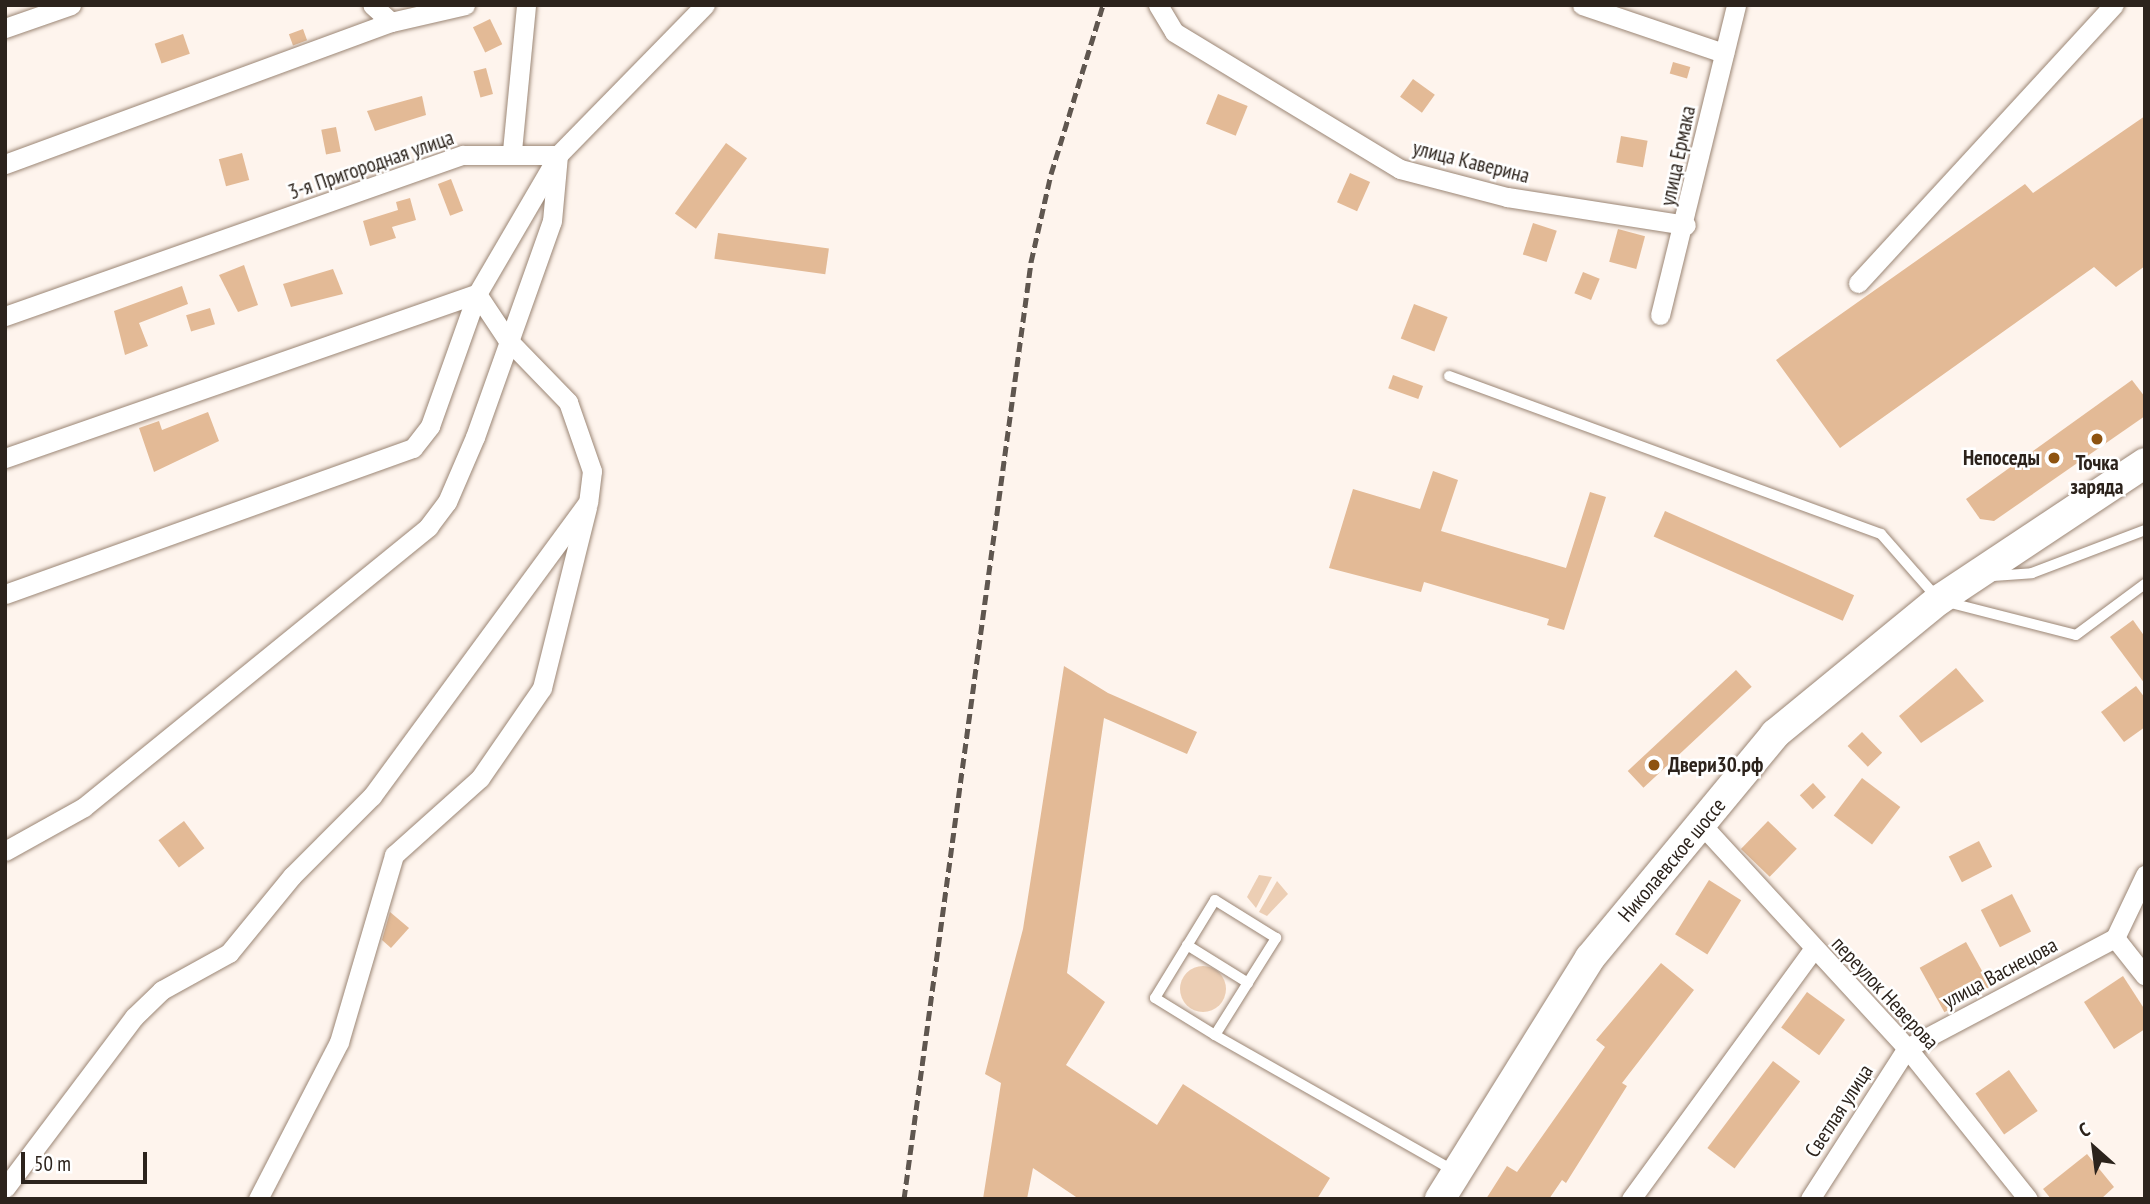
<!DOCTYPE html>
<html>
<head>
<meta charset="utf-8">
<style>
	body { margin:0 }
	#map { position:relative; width:2150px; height:1204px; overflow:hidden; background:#fef4ed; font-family:"PT Sans Narrow",sans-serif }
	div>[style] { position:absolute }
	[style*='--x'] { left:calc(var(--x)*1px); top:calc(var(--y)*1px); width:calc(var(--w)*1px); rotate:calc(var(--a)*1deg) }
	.green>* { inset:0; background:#ecceb4 }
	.round { border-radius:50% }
	.building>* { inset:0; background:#e3ba96; transform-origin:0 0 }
	.roads { filter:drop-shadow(0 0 2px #9b8675) drop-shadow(0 0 2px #9b8675) }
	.service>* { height:10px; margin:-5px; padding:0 5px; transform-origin:5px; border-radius:5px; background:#fff }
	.minor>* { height:19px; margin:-9.5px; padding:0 9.5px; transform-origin:9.5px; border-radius:9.5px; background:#fff }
	.primary>* { height:30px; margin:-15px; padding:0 15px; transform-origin:15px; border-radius:15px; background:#fff }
	.rail>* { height:5px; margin-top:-2.5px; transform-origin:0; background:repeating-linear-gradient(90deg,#5f564f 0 10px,transparent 0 15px) }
	.dots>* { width:19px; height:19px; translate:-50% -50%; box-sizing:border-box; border:4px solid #fff; border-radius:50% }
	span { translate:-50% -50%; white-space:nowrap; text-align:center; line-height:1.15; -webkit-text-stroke:5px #fff; paint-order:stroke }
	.street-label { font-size:21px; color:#2c231c }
	.poi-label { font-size:21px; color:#2c231c; font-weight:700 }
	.right { translate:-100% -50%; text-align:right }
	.left { translate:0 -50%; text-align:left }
	.frame { position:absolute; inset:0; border:7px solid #2c231c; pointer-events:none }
	.north { position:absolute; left:2059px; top:1113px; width:70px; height:70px; -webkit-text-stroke:5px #fff; paint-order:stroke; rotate:332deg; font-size:19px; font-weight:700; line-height:28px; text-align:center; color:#2c231c }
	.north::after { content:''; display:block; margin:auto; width:24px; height:32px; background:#2c231c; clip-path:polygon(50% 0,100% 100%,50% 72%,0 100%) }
	.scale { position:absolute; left:21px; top:1152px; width:126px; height:32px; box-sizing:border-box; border:4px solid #2c231c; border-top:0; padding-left:9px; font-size:21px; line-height:24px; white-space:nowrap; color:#2c231c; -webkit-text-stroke:5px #fff; paint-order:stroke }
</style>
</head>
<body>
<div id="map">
	<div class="green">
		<div style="clip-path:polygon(1259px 875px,1272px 877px,1256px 908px,1247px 897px)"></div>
		<div style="clip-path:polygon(1277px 881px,1288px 894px,1267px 916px,1259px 912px)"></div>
		<div class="round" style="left:1180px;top:966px;width:46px;height:46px"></div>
	</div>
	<div class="building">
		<div style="left:490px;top:19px;width:28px;height:19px;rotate:64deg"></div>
		<div style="left:303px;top:29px;width:12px;height:15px;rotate:70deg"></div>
		<div style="left:183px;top:34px;width:21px;height:30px;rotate:71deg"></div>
		<div style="left:1673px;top:62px;width:18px;height:12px;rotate:16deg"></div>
		<div style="left:486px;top:68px;width:27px;height:13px;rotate:75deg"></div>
		<div style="left:1413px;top:79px;width:27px;height:22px;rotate:36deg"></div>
		<div style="left:1218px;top:94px;width:32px;height:32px;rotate:22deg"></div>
		<div style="clip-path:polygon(422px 96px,426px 115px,375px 131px,367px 111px)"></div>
		<div style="clip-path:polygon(2145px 116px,2145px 266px,2116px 287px,2094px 267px,1840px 448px,1776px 360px,2025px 184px,2033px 193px)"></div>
		<div style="left:336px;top:127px;width:25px;height:15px;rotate:79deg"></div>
		<div style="left:1621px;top:136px;width:27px;height:27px;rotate:10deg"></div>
		<div style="left:726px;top:143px;width:26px;height:87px;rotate:36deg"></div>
		<div style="left:242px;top:153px;width:28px;height:24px;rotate:75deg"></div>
		<div style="left:1350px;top:173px;width:22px;height:32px;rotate:24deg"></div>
		<div style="left:451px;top:179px;width:34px;height:14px;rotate:69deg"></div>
		<div style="clip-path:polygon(410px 198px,416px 220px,392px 227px,396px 238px,370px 246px,363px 221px,398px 210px,396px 202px)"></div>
		<div style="left:1533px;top:223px;width:25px;height:33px;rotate:18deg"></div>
		<div style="left:1618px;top:229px;width:28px;height:34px;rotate:15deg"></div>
		<div style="left:718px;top:233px;width:112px;height:26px;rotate:8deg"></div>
		<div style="clip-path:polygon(244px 265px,258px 305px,238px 312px,219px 275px)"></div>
		<div style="clip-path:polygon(333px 269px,343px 294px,291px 307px,283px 284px)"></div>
		<div style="left:1583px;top:272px;width:18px;height:23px;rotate:22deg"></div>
		<div style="clip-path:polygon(182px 286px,188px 304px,139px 323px,148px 346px,125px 355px,114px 311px)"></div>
		<div style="left:1414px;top:304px;width:36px;height:37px;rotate:21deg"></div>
		<div style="left:210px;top:308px;width:17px;height:25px;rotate:73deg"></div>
		<div style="left:1393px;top:375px;width:32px;height:14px;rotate:20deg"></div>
		<div style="clip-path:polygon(2132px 380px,2145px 397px,2145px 416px,1994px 521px,1980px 519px,1966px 499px)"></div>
		<div style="clip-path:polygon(208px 412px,219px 441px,154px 472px,139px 428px,159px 421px,162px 430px)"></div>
		<div style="clip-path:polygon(1433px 471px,1458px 480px,1441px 531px,1566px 568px,1590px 492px,1606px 497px,1564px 630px,1547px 625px,1549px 619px,1424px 582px,1421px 592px,1329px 568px,1353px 489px,1420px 509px)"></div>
		<div style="left:1665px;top:511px;width:207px;height:28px;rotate:24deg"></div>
		<div style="clip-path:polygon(2133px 620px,2145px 637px,2145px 684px,2110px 637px)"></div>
		<div style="clip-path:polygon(1064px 666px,1108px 693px,1197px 732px,1187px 754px,1104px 718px,1067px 973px,1105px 1002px,1066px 1065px,1157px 1125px,1183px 1084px,1330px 1178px,1317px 1199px,1079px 1199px,1033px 1168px,1027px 1199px,983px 1199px,1001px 1083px,985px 1074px,1023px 929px)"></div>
		<div style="clip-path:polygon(1956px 668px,1984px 701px,1921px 743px,1899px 716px)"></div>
		<div style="left:1736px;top:670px;width:23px;height:148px;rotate:47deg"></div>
		<div style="clip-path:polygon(2136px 686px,2145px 698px,2145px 727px,2124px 742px,2101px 712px)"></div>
		<div style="left:1862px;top:732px;width:29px;height:20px;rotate:46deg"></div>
		<div style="left:1862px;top:778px;width:48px;height:47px;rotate:37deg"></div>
		<div style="left:1813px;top:783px;width:19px;height:18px;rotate:47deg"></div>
		<div style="left:184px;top:821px;width:34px;height:32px;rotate:53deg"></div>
		<div style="left:1768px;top:821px;width:40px;height:39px;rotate:44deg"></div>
		<div style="left:1979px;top:841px;width:29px;height:34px;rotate:63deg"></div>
		<div style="left:1709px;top:880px;width:38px;height:64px;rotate:32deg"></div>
		<div style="left:2012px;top:894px;width:42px;height:35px;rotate:63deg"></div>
		<div style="clip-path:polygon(390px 912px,409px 928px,391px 948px,382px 940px)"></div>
		<div style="left:1966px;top:942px;width:51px;height:53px;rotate:61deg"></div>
		<div style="clip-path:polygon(1661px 963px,1694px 990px,1622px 1083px,1627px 1086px,1566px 1183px,1562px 1180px,1549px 1199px,1486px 1199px,1507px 1166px,1517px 1172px,1605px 1047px,1596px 1040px)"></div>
		<div style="clip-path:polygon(2123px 976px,2145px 1010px,2145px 1029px,2114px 1049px,2084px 1002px)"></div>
		<div style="left:1807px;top:992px;width:47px;height:44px;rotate:36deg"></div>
		<div style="left:1773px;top:1061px;width:34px;height:109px;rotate:37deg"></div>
		<div style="left:2009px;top:1070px;width:50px;height:41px;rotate:55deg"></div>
		<div style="clip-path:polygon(2087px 1154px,2114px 1187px,2101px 1199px,2051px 1199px,2043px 1189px)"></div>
	</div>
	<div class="roads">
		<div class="service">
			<div style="--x:1449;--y:376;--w:460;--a:20.1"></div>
			<div style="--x:1881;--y:534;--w:88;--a:48.7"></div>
			<div style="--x:1939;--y:600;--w:141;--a:14.3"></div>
			<div style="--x:2076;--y:635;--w:86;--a:-36.5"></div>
			<div style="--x:1993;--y:576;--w:39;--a:-4"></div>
			<div style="--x:2032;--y:573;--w:121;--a:-20.8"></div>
			<div style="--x:1187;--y:945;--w:72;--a:31.9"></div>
			<div style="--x:1215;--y:1035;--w:115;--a:-57.8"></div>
			<div style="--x:1276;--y:938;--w:72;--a:-148.1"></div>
			<div style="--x:1215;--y:900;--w:115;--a:121.5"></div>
			<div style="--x:1155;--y:998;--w:70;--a:31.7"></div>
			<div style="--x:1215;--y:1035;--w:274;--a:29.6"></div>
		</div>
		<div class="minor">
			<div style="--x:1158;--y:5;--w:31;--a:59"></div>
			<div style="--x:1174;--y:32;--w:264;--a:31.2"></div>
			<div style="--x:1400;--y:169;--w:111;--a:14.7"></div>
			<div style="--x:1507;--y:197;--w:181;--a:8.9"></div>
			<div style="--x:1582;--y:5;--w:150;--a:18.7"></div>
			<div style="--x:391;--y:22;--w:76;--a:-12.9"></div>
			<div style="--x:5;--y:28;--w:70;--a:-19.2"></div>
			<div style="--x:512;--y:151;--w:147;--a:-84.5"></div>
			<div style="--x:5;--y:164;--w:411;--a:-20.2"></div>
			<div style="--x:391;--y:22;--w:25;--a:-138"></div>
			<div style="--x:1858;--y:283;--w:378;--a:-47.4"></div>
			<div style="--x:1660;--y:315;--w:319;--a:-76.2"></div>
			<div style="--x:5;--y:316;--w:485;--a:-19.4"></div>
			<div style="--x:463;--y:155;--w:95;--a:0"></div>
			<div style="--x:558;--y:155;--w:210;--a:-45.6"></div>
			<div style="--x:5;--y:458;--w:500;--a:-19.2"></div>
			<div style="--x:477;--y:294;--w:54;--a:56.3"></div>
			<div style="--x:507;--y:339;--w:88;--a:45.9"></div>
			<div style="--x:568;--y:402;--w:73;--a:70.8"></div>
			<div style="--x:592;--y:471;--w:31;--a:97"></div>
			<div style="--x:588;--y:502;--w:365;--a:126.3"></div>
			<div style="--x:372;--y:796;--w:113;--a:135"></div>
			<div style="--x:292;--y:876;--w:99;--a:129.3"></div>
			<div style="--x:229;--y:953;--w:77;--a:151.1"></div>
			<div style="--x:162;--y:990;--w:39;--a:136"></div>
			<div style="--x:134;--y:1017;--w:214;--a:127"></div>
			<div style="--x:5;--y:594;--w:433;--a:-19.7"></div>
			<div style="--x:413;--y:448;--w:28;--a:-52"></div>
			<div style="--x:430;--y:426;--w:140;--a:-70.4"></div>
			<div style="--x:477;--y:294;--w:153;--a:-59.7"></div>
			<div style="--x:1701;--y:824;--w:304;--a:47.4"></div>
			<div style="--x:1907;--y:1048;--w:193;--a:51.3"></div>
			<div style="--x:5;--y:851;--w:90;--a:-29.1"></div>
			<div style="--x:84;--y:807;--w:444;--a:-39.1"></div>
			<div style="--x:428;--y:527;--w:31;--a:-53"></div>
			<div style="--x:447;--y:502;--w:71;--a:-66.7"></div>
			<div style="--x:475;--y:437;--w:229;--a:-70.4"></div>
			<div style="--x:552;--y:221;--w:66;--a:-84.8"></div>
			<div style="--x:2115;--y:938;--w:70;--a:-64.5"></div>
			<div style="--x:2115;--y:938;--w:48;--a:51.7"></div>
			<div style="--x:258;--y:1199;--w:177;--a:-62.7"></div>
			<div style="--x:339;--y:1042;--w:195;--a:-73.6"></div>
			<div style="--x:394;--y:855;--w:115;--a:-41.8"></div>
			<div style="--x:480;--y:778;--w:109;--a:-55.4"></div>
			<div style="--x:542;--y:688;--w:187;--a:-76"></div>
			<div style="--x:1631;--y:1199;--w:309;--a:-53.9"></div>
			<div style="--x:1810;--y:1199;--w:179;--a:-57.3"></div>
			<div style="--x:1907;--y:1048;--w:235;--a:-27.9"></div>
		</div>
		<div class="primary">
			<div style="--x:1440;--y:1199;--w:284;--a:-58.1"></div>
			<div style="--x:1590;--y:958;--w:291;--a:-50.4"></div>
			<div style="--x:1775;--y:734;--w:212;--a:-39.3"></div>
			<div style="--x:1939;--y:600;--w:247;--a:-33.6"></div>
		</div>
	</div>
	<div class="rail">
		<div style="--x:904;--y:1199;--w:946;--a:-82.28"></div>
		<div style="--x:1031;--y:262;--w:90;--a:-77.2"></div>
		<div style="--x:1051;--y:174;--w:177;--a:-72.9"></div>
	</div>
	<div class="dots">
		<div style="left:2097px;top:439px;background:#8e5310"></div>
		<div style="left:2054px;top:458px;background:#8e5310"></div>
		<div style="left:1654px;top:765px;background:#8e5310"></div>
	</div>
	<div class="street-label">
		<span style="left:1678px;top:156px;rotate:-78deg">улица Ермака</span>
		<span style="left:1471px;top:162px;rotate:14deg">улица Каверина</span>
		<span style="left:371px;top:165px;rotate:-19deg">3-я Пригородная улица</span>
		<span style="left:1672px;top:860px;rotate:-50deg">Николаевское шоссе</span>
		<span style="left:2000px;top:973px;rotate:-28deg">улица Васнецова</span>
		<span style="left:1885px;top:993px;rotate:47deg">переулок Неверова</span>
		<span style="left:1839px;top:1111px;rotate:-57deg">Светлая улица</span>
	</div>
	<div class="poi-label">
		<span class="right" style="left:2040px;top:458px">Непоседы</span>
		<span style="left:2097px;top:475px">Точка<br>заряда</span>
		<span class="left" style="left:1668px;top:765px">Двери30.рф</span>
	</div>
	<div class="frame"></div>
	<div class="north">С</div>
	<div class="scale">50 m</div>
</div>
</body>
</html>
